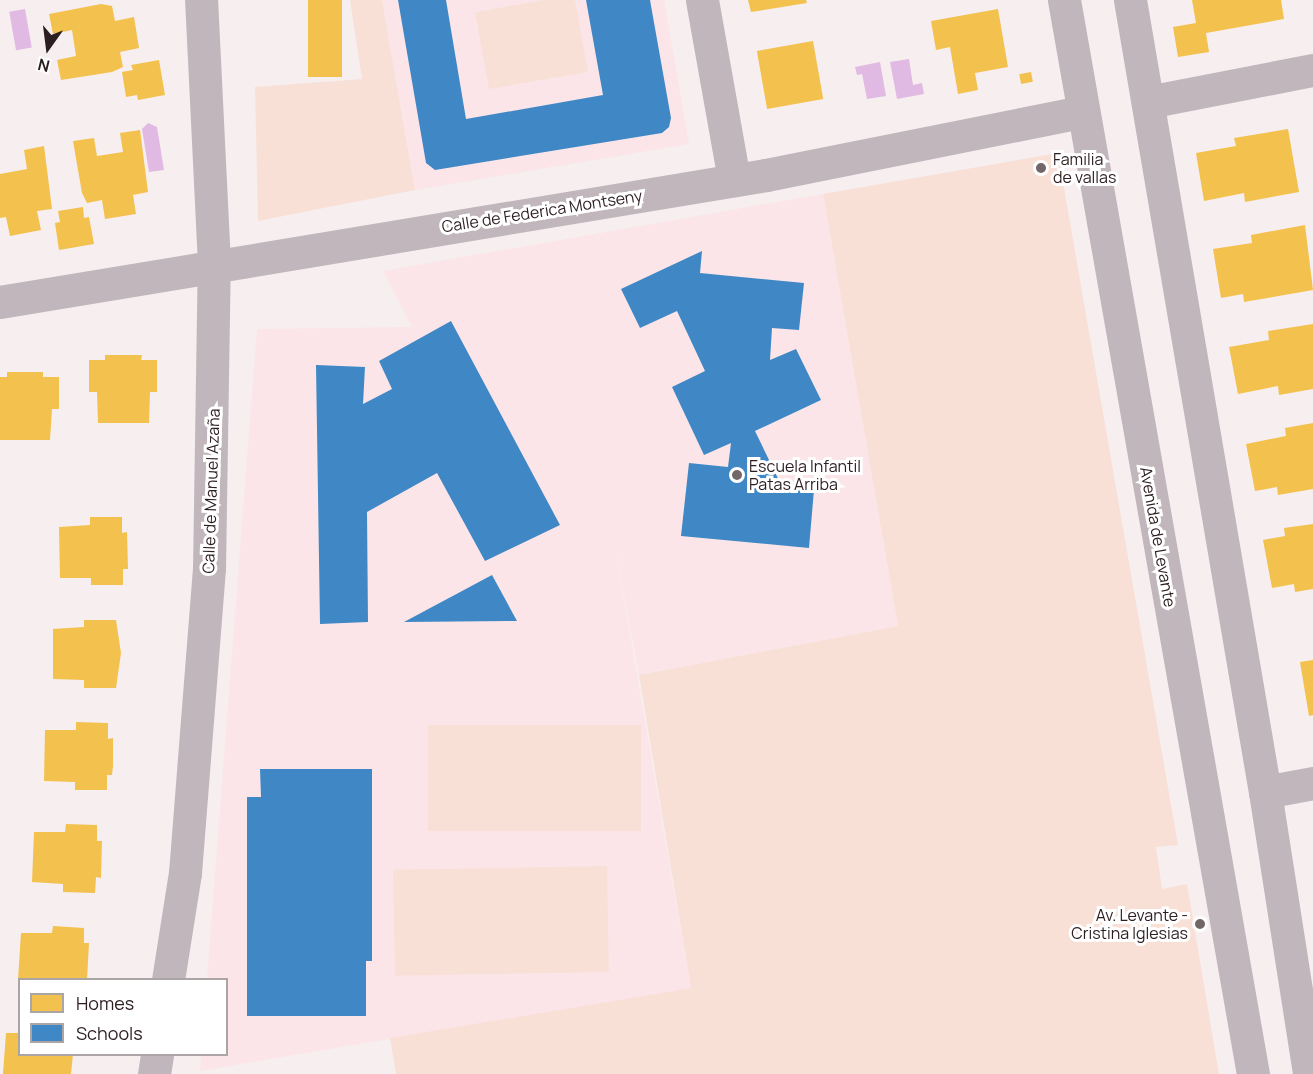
<!DOCTYPE html>
<html>
<head>
<meta charset="utf-8">
<style>
	body { margin:0 }
	#map { position:relative; width:1313px; height:1074px; overflow:hidden; background:#f7eef0; font-family:Manrope,sans-serif }
	div>[style] { position:absolute }
	[style*='--x'] { left:calc(var(--x)*1px); top:calc(var(--y)*1px); width:calc(var(--w)*1px); rotate:calc(var(--a)*1deg) }
	.built>* { inset:0; background:#fbe5e9 }
	.green>* { inset:0; background:#f9e0d7; transform-origin:0 0 }
	.water>* { inset:0; background:#e1bae3; transform-origin:0 0 }
	.homes>* { inset:0; background:#f2c14e; transform-origin:0 0 }
	.schools>* { inset:0; background:#3f88c5 }
	.minor>* { height:33px; margin:-16.5px; padding:0 16.5px; transform-origin:16.5px; border-radius:16.5px; background:#c1b6bb }
	.tertiary>* { height:33px; margin:-16.5px; padding:0 16.5px; transform-origin:16.5px; border-radius:16.5px; background:#c1b6bb }
	.dots>* { width:16px; height:16px; translate:-50% -50%; box-sizing:border-box; border:3px solid #fff; border-radius:50% }
	span { translate:-50% -50%; white-space:nowrap; text-align:center; line-height:1.15; -webkit-text-stroke:6px #fff; paint-order:stroke }
	.poi-label { font-size:16px; color:#2c1d20 }
	.left { translate:0 -50%; text-align:left }
	.right { translate:-100% -50%; text-align:right }
	.street-label { font-size:16px; color:#2c1d20 }
	.legend { position:absolute; left:18px; top:978px; width:210px; height:78px; box-sizing:border-box; background:#fff; border:2px solid #aba5a6; margin:0; padding:8px 10px; list-style:none; font-size:18px; color:#2c1d20 }
	.legend li { display:flex; align-items:center; gap:12px; height:30px }
	.legend b { width:30px; border:2px solid #aba5a6 }
	.north { position:absolute; left:18px; top:18px; width:60px; height:60px; -webkit-text-stroke:4px #fff; paint-order:stroke; rotate:194deg; font-size:16px; font-weight:700; line-height:24px; text-align:center; color:#2c1d20 }
	.north::after { content:''; display:block; margin:auto; width:21px; height:27px; background:#2c1d20; clip-path:polygon(50% 0,100% 100%,50% 72%,0 100%) }
</style>
</head>
<body>
<div id="map">
	<div class="built">
		<div style="clip-path:polygon(382px 0,664px 0,689px 144px,415px 190px)"></div>
		<div style="clip-path:polygon(823px 194px,898px 626px,639px 675px,615px 547px,691px 988px,200px 1071px,201px 1055px,226px 1054px,226px 980px,207px 979px,257px 329px,412px 327px,383px 271px)"></div>
	</div>
	<div class="green">
		<div style="clip-path:polygon(350px 0,382px 0,415px 190px,258px 221px,255px 87px,362px 79px)"></div>
		<div style="clip-path:polygon(545px 0,575px 0,588px 72px,489px 89px,475px 12px)"></div>
		<div style="clip-path:polygon(1058px 153px,1178px 845px,1156px 847px,1162px 889px,1187px 884px,1219px 1074px,396px 1074px,390px 1038px,691px 988px,639px 675px,898px 626px,823px 194px)"></div>
		<div style="left:641px;top:725px;width:106px;height:213px;rotate:90deg"></div>
		<div style="left:607px;top:866px;width:106px;height:214px;rotate:89deg"></div>
	</div>
	<div class="water">
		<div style="left:25px;top:9px;width:39px;height:16px;rotate:80deg"></div>
		<div style="clip-path:polygon(909px 59px,913px 85px,922px 83px,924px 94px,897px 99px,890px 62px)"></div>
		<div style="clip-path:polygon(880px 62px,886px 96px,867px 99px,862px 74px,857px 75px,855px 67px)"></div>
		<div style="clip-path:polygon(148px 123px,157px 127px,164px 170px,149px 172px,142px 129px)"></div>
	</div>
	<div class="homes">
		<div style="left:308px;top:0;width:34px;height:77px"></div>
		<div style="clip-path:polygon(748px 0,806px 0,807px 3px,751px 12px)"></div>
		<div style="clip-path:polygon(1192px 0,1281px 0,1284px 19px,1206px 33px,1209px 52px,1178px 57px,1173px 27px,1196px 23px)"></div>
		<div style="clip-path:polygon(101px 4px,112px 6px,115px 21px,134px 17px,139px 48px,120px 52px,123px 67px,112px 72px,61px 80px,57px 60px,76px 56px,72px 30px,53px 34px,49px 14px)"></div>
		<div style="clip-path:polygon(998px 9px,1008px 67px,975px 73px,978px 90px,958px 94px,950px 47px,936px 50px,931px 21px)"></div>
		<div style="left:813px;top:41px;width:59px;height:57px;rotate:80deg"></div>
		<div style="clip-path:polygon(159px 60px,165px 95px,138px 100px,137px 95px,126px 97px,122px 72px,133px 70px,131px 65px)"></div>
		<div style="left:1031px;top:72px;width:10px;height:12px;rotate:79deg"></div>
		<div style="clip-path:polygon(1288px 129px,1299px 192px,1245px 202px,1244px 193px,1204px 201px,1196px 153px,1236px 146px,1234px 138px)"></div>
		<div style="clip-path:polygon(140px 130px,148px 192px,133px 195px,136px 214px,105px 219px,102px 200px,87px 203px,82px 193px,73px 141px,94px 138px,97px 156px,123px 152px,120px 133px)"></div>
		<div style="clip-path:polygon(44px 146px,52px 209px,37px 211px,41px 230px,10px 236px,6px 217px,0 218px,0 174px,27px 169px,24px 150px)"></div>
		<div style="clip-path:polygon(83px 207px,84px 218px,89px 217px,94px 244px,59px 250px,55px 223px,60px 222px,58px 211px)"></div>
		<div style="clip-path:polygon(1305px 225px,1313px 290px,1244px 302px,1243px 294px,1221px 298px,1213px 249px,1252px 243px,1251px 235px)"></div>
		<div style="clip-path:polygon(1313px 324px,1313px 389px,1279px 395px,1278px 386px,1238px 394px,1229px 347px,1269px 340px,1268px 331px)"></div>
		<div style="clip-path:polygon(105px 355px,142px 355px,141px 360px,157px 360px,157px 392px,150px 392px,149px 423px,98px 423px,97px 392px,89px 392px,89px 360px,105px 360px)"></div>
		<div style="clip-path:polygon(7px 372px,43px 372px,43px 377px,59px 377px,59px 409px,52px 409px,50px 440px,0 440px,0 377px,7px 377px)"></div>
		<div style="clip-path:polygon(1313px 423px,1313px 489px,1278px 495px,1277px 487px,1255px 491px,1246px 444px,1286px 436px,1285px 428px)"></div>
		<div style="clip-path:polygon(90px 517px,122px 517px,122px 533px,127px 532px,128px 569px,123px 569px,123px 585px,91px 585px,91px 578px,60px 578px,59px 527px,90px 525px)"></div>
		<div style="clip-path:polygon(1313px 524px,1313px 589px,1295px 592px,1294px 584px,1272px 588px,1263px 540px,1285px 536px,1284px 528px)"></div>
		<div style="clip-path:polygon(84px 620px,116px 620px,121px 653px,116px 688px,84px 688px,84px 680px,53px 679px,53px 629px,84px 627px)"></div>
		<div style="clip-path:polygon(1313px 660px,1313px 715px,1309px 716px,1300px 662px)"></div>
		<div style="clip-path:polygon(76px 722px,108px 723px,108px 739px,113px 738px,113px 766px,112px 775px,107px 775px,107px 790px,75px 790px,75px 782px,44px 781px,45px 730px,76px 730px)"></div>
		<div style="clip-path:polygon(66px 824px,97px 825px,97px 841px,102px 841px,101px 878px,96px 877px,95px 893px,63px 892px,63px 884px,32px 882px,34px 832px,65px 832px)"></div>
		<div style="clip-path:polygon(53px 926px,84px 928px,84px 943px,89px 943px,87px 980px,18px 980px,21px 933px,52px 933px)"></div>
		<div style="clip-path:polygon(6px 1033px,20px 1033px,20px 1054px,73px 1054px,71px 1074px,3px 1074px)"></div>
	</div>
	<div class="schools">
		<div style="clip-path:polygon(398px 0,446px 0,466px 119px,603px 95px,586px 0,650px 0,671px 118px,669px 127px,662px 133px,435px 170px,426px 163px)"></div>
		<div style="clip-path:polygon(702px 251px,700px 273px,804px 283px,799px 330px,772px 328px,770px 360px,796px 349px,821px 400px,755px 431px,785px 493px,815px 478px,809px 548px,681px 536px,689px 463px,728px 467px,731px 443px,704px 455px,672px 387px,705px 371px,677px 311px,640px 328px,621px 289px)"></div>
		<div style="clip-path:polygon(451px 321px,560px 525px,485px 561px,437px 473px,367px 512px,368px 622px,320px 624px,316px 365px,365px 367px,363px 404px,392px 389px,379px 361px)"></div>
		<div style="clip-path:polygon(492px 575px,517px 621px,404px 622px)"></div>
		<div style="clip-path:polygon(260px 769px,372px 769px,372px 961px,366px 961px,366px 1016px,247px 1016px,247px 797px,261px 797px)"></div>
	</div>
	<div class="minor">
		<div style="--x:702;--y:0;--w:183;--a:79.9"></div>
		<div style="--x:1148;--y:102;--w:168;--a:-11"></div>
		<div style="--x:0;--y:302;--w:776;--a:-9.41"></div>
		<div style="--x:766;--y:175;--w:322;--a:-11.3"></div>
		<div style="--x:1265;--y:792;--w:49;--a:-10.6"></div>
		<div style="--x:168;--y:980;--w:108;--a:-81"></div>
		<div style="--x:185;--y:873;--w:305;--a:-85.5"></div>
		<div style="--x:209;--y:569;--w:305;--a:-89.1"></div>
		<div style="--x:214;--y:264;--w:264;--a:-92.8"></div>
		<div style="--x:154;--y:1074;--w:20;--a:-81"></div>
	</div>
	<div class="tertiary">
		<div style="--x:1064;--y:0;--w:1091;--a:80.02"></div>
		<div style="--x:1130;--y:0;--w:803;--a:80.33"></div>
		<div style="--x:1265;--y:792;--w:285;--a:81.1"></div>
	</div>
	<div class="dots">
		<div style="left:1041px;top:168px;background:#736669"></div>
		<div style="left:737px;top:475px;background:#736669"></div>
		<div style="left:1200px;top:924px;background:#736669"></div>
	</div>
	<div class="poi-label">
		<span class="left" style="left:1053px;top:168px">Familia<br>de vallas</span>
		<span class="left" style="left:749px;top:475px">Escuela Infantil<br>Patas Arriba</span>
		<span class="right" style="left:1188px;top:924px">Av. Levante -<br>Cristina Iglesias</span>
	</div>
	<div class="street-label">
		<span style="left:542px;top:211px;rotate:-9deg">Calle de Federica Montseny</span>
		<span style="left:211px;top:491px;rotate:-88deg">Calle de Manuel Azaña</span>
		<span style="left:1158px;top:537px;rotate:80deg">Avenida de Levante</span>
	</div>
	<ul class="legend">
	<li><b style="height:16px;background:#f2c14e"></b>Homes</li>
	<li><b style="height:16px;background:#3f88c5"></b>Schools</li>
	</ul>
	<div class="north">N</div>
</div>
</body>
</html>
